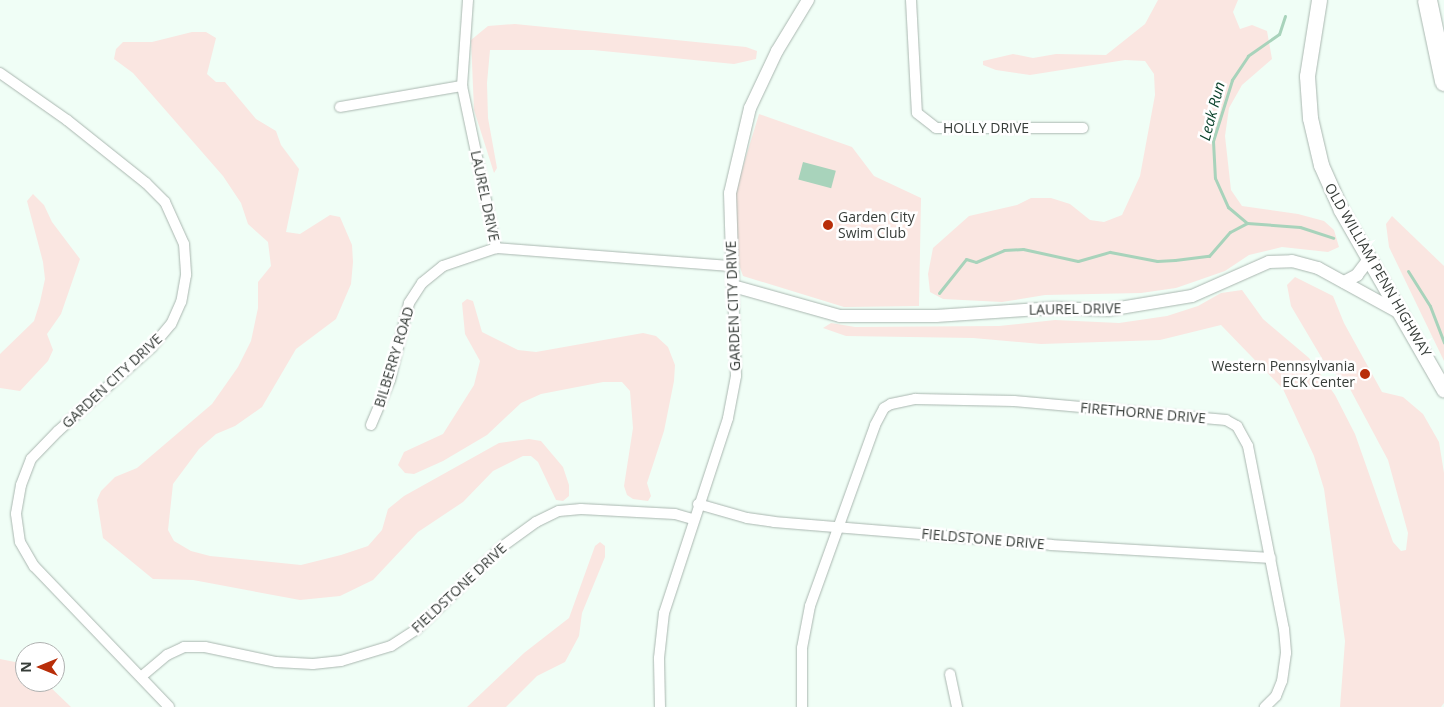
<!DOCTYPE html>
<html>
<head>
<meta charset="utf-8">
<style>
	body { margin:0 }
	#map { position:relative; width:1444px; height:707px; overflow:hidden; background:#f0fef6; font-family:"Open Sans",sans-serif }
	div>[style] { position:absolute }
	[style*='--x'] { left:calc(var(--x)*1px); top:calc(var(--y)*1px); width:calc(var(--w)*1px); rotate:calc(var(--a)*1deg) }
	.green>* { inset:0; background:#fae6e1 }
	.water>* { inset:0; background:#a8d3bb; transform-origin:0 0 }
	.stream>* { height:3px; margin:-1.5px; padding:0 1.5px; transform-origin:1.5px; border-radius:1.5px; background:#a8d3bb }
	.roads { filter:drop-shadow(0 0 1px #aab7b0) drop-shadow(0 0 1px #aab7b0) }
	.minor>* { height:10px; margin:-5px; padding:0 5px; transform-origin:5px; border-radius:5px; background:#fff }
	.tertiary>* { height:12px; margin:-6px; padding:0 6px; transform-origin:6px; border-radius:6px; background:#fff }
	.secondary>* { height:15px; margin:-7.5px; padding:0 7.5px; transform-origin:7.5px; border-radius:7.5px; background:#fff }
	.motorway>* { height:19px; margin:-9.5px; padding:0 9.5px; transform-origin:9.5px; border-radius:9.5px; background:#fff }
	.dots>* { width:14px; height:14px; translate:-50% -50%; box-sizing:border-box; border:2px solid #fff; border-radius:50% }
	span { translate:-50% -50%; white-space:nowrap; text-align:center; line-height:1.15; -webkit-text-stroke:5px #fff; paint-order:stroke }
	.street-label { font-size:14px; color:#373d39 }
	.poi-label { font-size:14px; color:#373d39 }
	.left { translate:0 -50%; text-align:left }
	.right { translate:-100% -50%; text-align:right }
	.water-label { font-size:15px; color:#0c432c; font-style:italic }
	.north { position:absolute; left:15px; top:642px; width:50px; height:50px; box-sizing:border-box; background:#fff; border:1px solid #afb1b0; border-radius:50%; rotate:270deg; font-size:14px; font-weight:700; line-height:20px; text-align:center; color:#373d39 }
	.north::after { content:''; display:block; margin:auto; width:18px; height:22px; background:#b82e09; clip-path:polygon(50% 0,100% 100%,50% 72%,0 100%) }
</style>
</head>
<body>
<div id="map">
	<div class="green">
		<div style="clip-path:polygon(1158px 0,1238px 0,1233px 12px,1240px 29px,1252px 25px,1267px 31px,1272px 59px,1242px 85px,1229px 108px,1225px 136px,1231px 190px,1242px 206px,1298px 214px,1324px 221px,1334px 230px,1339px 247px,1328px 252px,1282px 247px,1249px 255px,1225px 271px,1176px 288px,1141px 293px,1045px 295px,1002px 302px,943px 299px,930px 292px,928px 274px,933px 248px,969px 216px,1017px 205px,1031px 198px,1051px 198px,1070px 204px,1090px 220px,1104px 222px,1122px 215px,1140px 176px,1155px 95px,1154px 74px,1145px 61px,1125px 60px,1030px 75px,996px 70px,983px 65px,983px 61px,1013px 54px,1033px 58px,1056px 54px,1106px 55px,1145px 24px)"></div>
		<div style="clip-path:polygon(515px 24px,746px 47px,757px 51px,756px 59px,734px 64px,593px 50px,490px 50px,487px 83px,488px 118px,497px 168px,494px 173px,474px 110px,471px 40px,488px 26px)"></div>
		<div style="clip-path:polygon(192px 32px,206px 32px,216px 38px,207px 74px,216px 82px,225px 82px,256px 119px,276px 131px,281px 145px,299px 169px,286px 232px,300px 234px,330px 215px,340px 217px,352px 245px,353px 262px,351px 284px,336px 319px,296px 349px,262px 407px,235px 426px,216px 434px,199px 449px,173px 484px,168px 530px,174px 541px,191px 551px,210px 556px,301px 565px,341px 555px,368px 546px,382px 530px,388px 509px,404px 496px,499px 443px,529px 439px,541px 441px,563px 467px,569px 485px,569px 496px,563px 501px,556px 500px,538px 462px,531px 456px,523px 456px,493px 471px,463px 502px,418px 532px,373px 580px,340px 596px,300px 600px,193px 580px,153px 579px,103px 538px,97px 500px,101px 491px,115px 477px,137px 468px,212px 404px,238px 367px,251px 341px,258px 308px,258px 282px,271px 266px,268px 242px,248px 224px,241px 203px,223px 176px,133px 73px,114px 59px,116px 49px,123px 42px,152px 42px)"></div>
		<div style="clip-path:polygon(759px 114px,852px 147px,874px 176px,921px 198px,919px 306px,844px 307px,743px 276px,735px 253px,734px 196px)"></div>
		<div style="clip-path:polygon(33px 194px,44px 205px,52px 222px,80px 259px,61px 314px,47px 334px,53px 350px,48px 361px,20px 391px,0 388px,0 354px,34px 321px,40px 302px,45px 279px,43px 262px,27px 201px)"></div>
		<div style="clip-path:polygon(1392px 216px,1444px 266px,1444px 361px,1389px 247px,1386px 224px)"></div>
		<div style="clip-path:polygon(1295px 277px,1333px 296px,1344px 323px,1382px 392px,1403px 397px,1423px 414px,1439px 442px,1444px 473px,1444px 703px,1441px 707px,1340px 707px,1345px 641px,1324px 489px,1314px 456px,1283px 389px,1221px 325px,1160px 340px,1041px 344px,973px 338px,846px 336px,823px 328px,831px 323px,855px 327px,999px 326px,1055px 320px,1119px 323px,1167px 316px,1198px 306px,1221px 293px,1242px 290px,1263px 319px,1309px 358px,1335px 395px,1355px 434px,1393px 542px,1401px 551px,1406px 550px,1408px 533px,1388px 460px,1350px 389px,1323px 360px,1291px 306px,1287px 285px)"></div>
		<div style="clip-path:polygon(467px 299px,473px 301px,482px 332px,518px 350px,536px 352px,643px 333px,656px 336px,668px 347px,675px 365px,674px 381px,664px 431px,647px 483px,651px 496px,648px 501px,633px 499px,627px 495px,624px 486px,633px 428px,630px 391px,622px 382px,603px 382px,541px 394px,521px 403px,487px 435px,443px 461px,414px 474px,405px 473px,398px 465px,404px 452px,443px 434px,474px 385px,480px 361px,465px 334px,462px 303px)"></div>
		<div style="clip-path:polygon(600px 542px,605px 546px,605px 557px,582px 613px,579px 636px,565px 662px,537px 676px,506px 707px,467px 707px,524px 653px,569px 618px,595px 546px)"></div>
		<div style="clip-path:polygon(0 659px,25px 664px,25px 682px,45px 682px,71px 707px,0 707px)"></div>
	</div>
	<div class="water">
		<div style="left:803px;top:162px;width:34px;height:18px;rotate:15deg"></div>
	</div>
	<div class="stream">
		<div style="--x:1285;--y:16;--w:19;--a:108"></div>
		<div style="--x:1279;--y:34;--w:38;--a:145"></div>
		<div style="--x:1248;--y:56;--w:29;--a:124"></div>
		<div style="--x:1232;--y:80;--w:64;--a:107.3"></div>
		<div style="--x:1213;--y:141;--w:37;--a:87"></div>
		<div style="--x:1215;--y:178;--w:32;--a:66"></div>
		<div style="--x:1228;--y:207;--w:25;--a:40"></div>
		<div style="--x:1247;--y:223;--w:53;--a:4.3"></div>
		<div style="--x:1300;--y:227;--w:35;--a:18"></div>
		<div style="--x:1408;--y:271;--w:41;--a:57.8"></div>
		<div style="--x:1430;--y:306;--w:39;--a:69"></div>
		<div style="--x:939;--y:293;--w:43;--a:-51.5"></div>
		<div style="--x:966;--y:259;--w:10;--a:17"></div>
		<div style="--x:976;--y:262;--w:30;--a:-23"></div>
		<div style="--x:1004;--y:250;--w:19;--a:-3"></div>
		<div style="--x:1023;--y:249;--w:56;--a:12.3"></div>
		<div style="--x:1078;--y:261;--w:33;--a:-16"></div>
		<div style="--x:1110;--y:252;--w:48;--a:10.8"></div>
		<div style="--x:1157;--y:261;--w:18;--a:-3"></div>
		<div style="--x:1175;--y:260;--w:34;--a:-7"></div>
		<div style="--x:1209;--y:256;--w:32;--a:-49"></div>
		<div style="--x:1230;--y:232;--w:19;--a:-28"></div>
	</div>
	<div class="roads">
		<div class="minor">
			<div style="--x:468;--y:0;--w:86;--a:94"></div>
			<div style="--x:462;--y:86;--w:166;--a:78.1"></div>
			<div style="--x:911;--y:0;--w:113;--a:87"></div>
			<div style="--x:917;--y:113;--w:24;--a:38"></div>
			<div style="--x:936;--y:128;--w:147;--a:0"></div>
			<div style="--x:0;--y:73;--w:82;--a:35"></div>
			<div style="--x:67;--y:120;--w:101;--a:38.6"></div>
			<div style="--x:146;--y:183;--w:27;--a:45"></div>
			<div style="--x:165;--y:202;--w:46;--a:65.7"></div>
			<div style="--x:184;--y:244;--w:31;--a:86"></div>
			<div style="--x:186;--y:275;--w:27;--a:100"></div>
			<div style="--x:181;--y:302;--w:24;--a:114"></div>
			<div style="--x:171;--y:324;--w:30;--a:130"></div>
			<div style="--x:152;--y:347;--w:126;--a:138.2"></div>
			<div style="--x:58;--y:431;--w:39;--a:134"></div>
			<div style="--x:31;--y:459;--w:28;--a:111"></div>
			<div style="--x:21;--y:485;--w:29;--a:100"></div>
			<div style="--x:16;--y:514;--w:28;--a:82"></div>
			<div style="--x:20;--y:542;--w:28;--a:60"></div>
			<div style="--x:34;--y:566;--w:195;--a:46.2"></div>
			<div style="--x:340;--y:107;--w:124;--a:-9.8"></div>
			<div style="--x:371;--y:425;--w:49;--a:-67.1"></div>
			<div style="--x:390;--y:380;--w:79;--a:-76.1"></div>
			<div style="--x:409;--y:303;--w:24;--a:-57"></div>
			<div style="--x:422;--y:283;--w:27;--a:-39"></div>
			<div style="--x:443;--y:266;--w:56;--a:-18.8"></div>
			<div style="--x:496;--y:248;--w:236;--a:4.4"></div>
			<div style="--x:698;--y:504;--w:51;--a:15.9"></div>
			<div style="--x:747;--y:518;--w:27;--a:8"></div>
			<div style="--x:774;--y:522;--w:278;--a:4.7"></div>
			<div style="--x:1051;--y:545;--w:220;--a:3.4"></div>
			<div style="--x:950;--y:674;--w:34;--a:78"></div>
			<div style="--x:142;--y:676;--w:33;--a:-40"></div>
			<div style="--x:167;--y:655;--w:19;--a:-25"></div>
			<div style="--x:184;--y:647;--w:21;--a:0"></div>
			<div style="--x:205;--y:647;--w:73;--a:11.9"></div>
			<div style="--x:276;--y:662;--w:37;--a:3"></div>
			<div style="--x:313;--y:664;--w:28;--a:-6"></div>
			<div style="--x:341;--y:661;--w:52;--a:-16.7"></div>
			<div style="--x:391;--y:646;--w:30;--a:-33"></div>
			<div style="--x:416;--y:630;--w:121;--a:-44"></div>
			<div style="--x:503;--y:546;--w:41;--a:-36"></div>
			<div style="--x:536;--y:522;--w:25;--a:-26"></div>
			<div style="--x:559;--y:511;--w:22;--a:-5"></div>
			<div style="--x:581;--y:509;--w:94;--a:3"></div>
			<div style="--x:675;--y:514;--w:19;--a:16"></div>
			<div style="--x:660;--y:707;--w:49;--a:-91.2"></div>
			<div style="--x:659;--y:658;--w:45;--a:-83.7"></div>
			<div style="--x:664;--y:613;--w:205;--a:-71.8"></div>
			<div style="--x:728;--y:418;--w:43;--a:-79.2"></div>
			<div style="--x:736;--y:376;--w:90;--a:-91.9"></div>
			<div style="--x:802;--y:707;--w:59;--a:-90"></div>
			<div style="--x:802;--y:648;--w:43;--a:-79.2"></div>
			<div style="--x:810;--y:606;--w:192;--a:-70.2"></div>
			<div style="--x:875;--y:425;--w:19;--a:-62"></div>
			<div style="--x:884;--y:408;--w:8;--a:-30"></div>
			<div style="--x:891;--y:404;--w:25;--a:-12"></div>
			<div style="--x:915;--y:399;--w:99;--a:1.2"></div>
			<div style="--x:1014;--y:401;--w:213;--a:5.1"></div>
			<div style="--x:1226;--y:420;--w:13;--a:29"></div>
			<div style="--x:1237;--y:426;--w:23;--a:61"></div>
			<div style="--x:1248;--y:446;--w:187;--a:78.9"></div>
			<div style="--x:1284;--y:629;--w:24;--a:85"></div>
			<div style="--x:1286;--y:653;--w:28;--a:98"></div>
			<div style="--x:1282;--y:681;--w:16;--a:112"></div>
			<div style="--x:1276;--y:696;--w:16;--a:135"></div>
		</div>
		<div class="tertiary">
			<div style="--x:808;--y:0;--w:60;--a:121.3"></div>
			<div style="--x:777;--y:51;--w:63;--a:115.3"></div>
			<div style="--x:750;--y:108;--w:87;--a:103.2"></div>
			<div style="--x:730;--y:193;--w:93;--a:88.2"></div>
			<div style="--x:733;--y:286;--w:111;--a:15.7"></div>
			<div style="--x:840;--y:316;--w:96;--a:0"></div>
			<div style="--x:936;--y:316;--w:118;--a:-3.9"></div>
			<div style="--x:1054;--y:308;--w:54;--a:2.1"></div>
			<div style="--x:1108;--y:310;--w:85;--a:-9.5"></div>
			<div style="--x:1192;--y:296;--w:84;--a:-23.8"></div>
			<div style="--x:1269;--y:262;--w:23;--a:-2"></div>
			<div style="--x:1292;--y:261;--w:27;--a:15"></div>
			<div style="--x:1318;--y:268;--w:94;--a:28.8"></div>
			<div style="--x:1344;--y:282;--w:15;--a:-28"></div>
			<div style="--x:1357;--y:275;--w:20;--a:-53"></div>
		</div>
		<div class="secondary">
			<div style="--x:1319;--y:0;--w:77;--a:99"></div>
			<div style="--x:1307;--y:76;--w:42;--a:85.9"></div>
			<div style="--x:1310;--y:118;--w:48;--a:76.8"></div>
			<div style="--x:1321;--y:165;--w:49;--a:66"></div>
			<div style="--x:1341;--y:210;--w:207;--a:60.2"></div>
		</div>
		<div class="motorway">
			<div style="--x:1427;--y:0;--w:83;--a:78.1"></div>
		</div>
	</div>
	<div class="dots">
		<div style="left:828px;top:225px;background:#b82e09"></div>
		<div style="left:1365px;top:374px;background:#b82e09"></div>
	</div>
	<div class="street-label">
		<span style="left:986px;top:128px">HOLLY DRIVE</span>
		<span style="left:485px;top:196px;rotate:78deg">LAUREL DRIVE</span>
		<span style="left:1378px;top:270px;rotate:60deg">OLD WILLIAM PENN HIGHWAY</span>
		<span style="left:733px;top:306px;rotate:-92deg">GARDEN CITY DRIVE</span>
		<span style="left:1075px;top:309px;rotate:-1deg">LAUREL DRIVE</span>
		<span style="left:394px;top:357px;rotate:-73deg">BILBERRY ROAD</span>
		<span style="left:112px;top:381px;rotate:-43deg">GARDEN CITY DRIVE</span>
		<span style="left:1143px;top:413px;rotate:5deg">FIRETHORNE DRIVE</span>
		<span style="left:983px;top:539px;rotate:5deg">FIELDSTONE DRIVE</span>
		<span style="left:459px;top:588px;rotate:-43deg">FIELDSTONE DRIVE</span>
	</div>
	<div class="poi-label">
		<span class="left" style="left:838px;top:225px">Garden City<br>Swim Club</span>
		<span class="right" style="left:1355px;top:374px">Western Pennsylvania<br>ECK Center</span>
	</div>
	<div class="water-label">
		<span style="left:1212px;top:111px;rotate:-75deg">Leak Run</span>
	</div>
	<div class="north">N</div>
</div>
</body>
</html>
